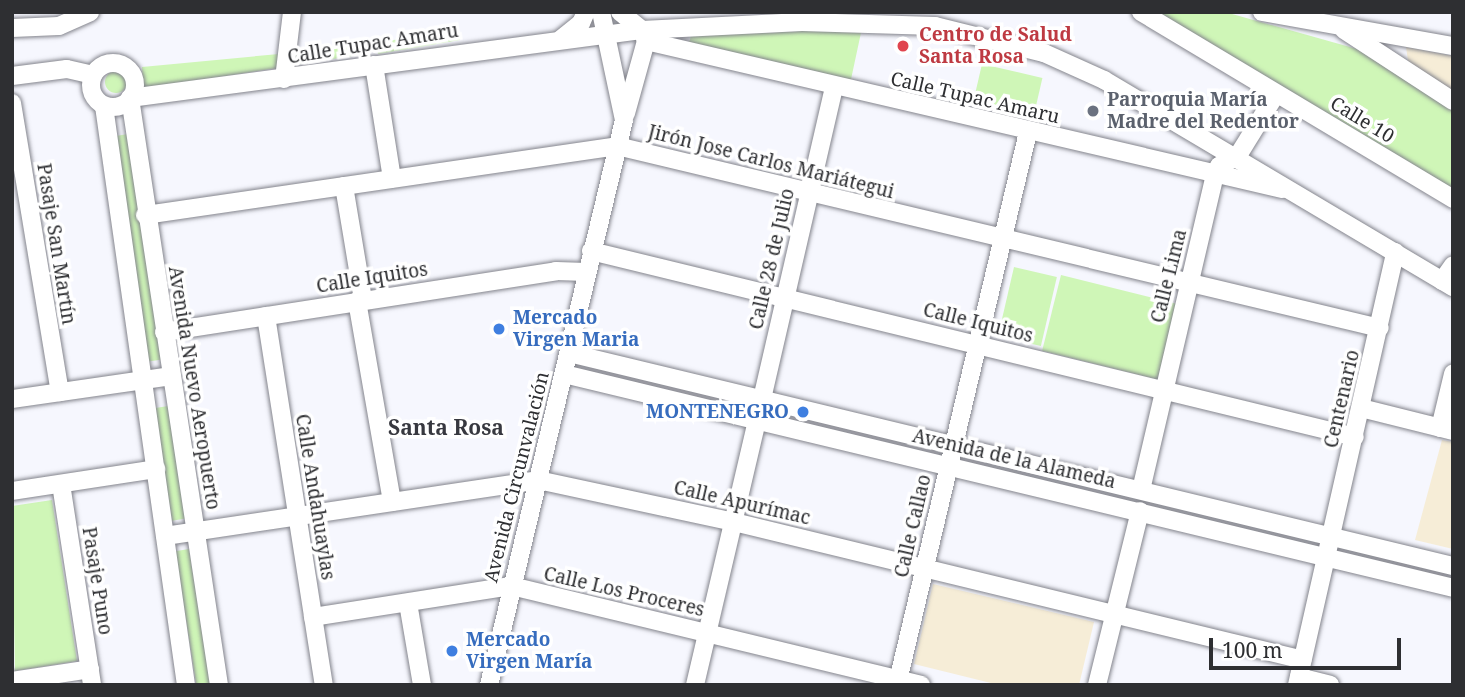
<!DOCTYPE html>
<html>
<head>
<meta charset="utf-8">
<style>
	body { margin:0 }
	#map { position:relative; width:1465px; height:697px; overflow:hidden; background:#f6f7fe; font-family:"Noto Serif",serif }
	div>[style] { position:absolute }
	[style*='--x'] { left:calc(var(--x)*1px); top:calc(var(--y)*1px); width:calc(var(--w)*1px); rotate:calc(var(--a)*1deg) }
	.education>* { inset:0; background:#f6edd7 }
	.green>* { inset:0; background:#cff6b7; transform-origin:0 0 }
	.round { border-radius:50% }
	.roads { filter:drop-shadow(0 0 2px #83848c) drop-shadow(0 0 2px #83848c) }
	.minor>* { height:18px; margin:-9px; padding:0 9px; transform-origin:9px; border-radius:9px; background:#fff }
	.minor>.ring { margin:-9px; padding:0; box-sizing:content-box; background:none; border:18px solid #fff; border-radius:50% }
	.dots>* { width:19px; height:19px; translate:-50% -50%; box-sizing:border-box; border:4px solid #fff; border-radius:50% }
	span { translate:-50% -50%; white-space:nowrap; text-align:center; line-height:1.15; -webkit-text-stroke:7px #fff; paint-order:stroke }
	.health-label { font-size:19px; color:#be3a42; font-weight:700 }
	.left { translate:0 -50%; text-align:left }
	.street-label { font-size:19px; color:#2e2f32 }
	.worship-label { font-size:19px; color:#5b616d; font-weight:700 }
	.shop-label { font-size:19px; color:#366cbe; font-weight:700 }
	.right { translate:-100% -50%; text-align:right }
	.neighbourhood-label { font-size:21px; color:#37383f; font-weight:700 }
	.frame { position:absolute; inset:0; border:14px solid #2e2f32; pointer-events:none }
	.scale { position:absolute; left:1209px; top:638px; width:192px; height:32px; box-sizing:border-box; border:4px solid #2e2f32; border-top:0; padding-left:9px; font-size:21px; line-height:24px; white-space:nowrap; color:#2e2f32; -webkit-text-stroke:5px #fff; paint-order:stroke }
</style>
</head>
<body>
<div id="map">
	<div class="education">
		<div style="clip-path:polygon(1406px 47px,1453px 56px,1453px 93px,1409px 67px)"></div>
		<div style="clip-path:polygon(1442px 440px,1453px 442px,1453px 549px,1415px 540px)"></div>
		<div style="clip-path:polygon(933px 584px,1094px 622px,1079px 685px,999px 685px,914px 664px)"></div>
	</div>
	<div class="green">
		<div style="clip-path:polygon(1153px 12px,1225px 12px,1357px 49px,1453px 111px,1453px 192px)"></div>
		<div style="clip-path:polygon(862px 28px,850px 84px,688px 46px,691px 36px)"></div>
		<div style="clip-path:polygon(459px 32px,460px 40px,378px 54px,377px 42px)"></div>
		<div style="clip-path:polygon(363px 42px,365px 54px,294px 65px,295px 51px)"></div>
		<div style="clip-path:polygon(279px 54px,277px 68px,143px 89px,142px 67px)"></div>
		<div style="left:982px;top:64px;width:62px;height:40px;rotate:13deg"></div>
		<div class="round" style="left:105px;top:71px;width:22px;height:22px"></div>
		<div style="left:128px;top:134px;width:228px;height:17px;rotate:81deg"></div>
		<div style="left:1014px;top:267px;width:44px;height:71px;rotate:13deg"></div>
		<div style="left:1061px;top:275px;width:119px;height:78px;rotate:14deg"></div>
		<div style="left:168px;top:406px;width:114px;height:14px;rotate:81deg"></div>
		<div style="clip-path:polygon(52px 500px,77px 661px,15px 671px,12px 506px)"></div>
		<div style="left:189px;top:549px;width:138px;height:14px;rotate:81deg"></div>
	</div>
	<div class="roads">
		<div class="minor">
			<div style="--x:620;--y:12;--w:28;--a:39"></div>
			<div style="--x:642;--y:30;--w:12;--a:70"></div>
			<div style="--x:646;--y:41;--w:75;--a:105.5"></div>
			<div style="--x:1141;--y:12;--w:364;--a:30.9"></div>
			<div style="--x:1262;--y:12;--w:194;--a:10.1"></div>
			<div style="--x:12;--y:28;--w:47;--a:-2.4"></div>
			<div style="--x:59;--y:26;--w:34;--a:-24"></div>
			<div style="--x:1344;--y:30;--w:130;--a:33.1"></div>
			<div style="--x:561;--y:39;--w:26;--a:-39"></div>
			<div style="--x:581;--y:23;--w:12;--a:-66"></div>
			<div style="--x:646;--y:41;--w:653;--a:13.1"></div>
			<div class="ring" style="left:91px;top:63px;width:26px;height:26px"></div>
			<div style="--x:374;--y:65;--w:115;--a:81"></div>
			<div style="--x:12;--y:76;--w:55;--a:-7.3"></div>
			<div style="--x:67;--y:69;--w:27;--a:13"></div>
			<div style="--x:284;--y:79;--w:67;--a:-83.2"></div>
			<div style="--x:130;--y:98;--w:516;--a:-7.57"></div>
			<div style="--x:642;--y:30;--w:160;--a:-2.9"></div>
			<div style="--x:802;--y:22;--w:133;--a:1.7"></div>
			<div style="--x:935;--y:26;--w:112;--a:13.9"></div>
			<div style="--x:1044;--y:53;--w:66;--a:24.2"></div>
			<div style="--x:1104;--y:80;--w:406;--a:30.7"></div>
			<div style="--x:130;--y:98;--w:594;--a:81.38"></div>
			<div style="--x:12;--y:103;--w:293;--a:80.6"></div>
			<div style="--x:104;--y:106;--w:585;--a:81.94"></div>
			<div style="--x:344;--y:186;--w:116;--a:80.5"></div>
			<div style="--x:145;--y:215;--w:477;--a:-8.3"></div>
			<div style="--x:617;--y:146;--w:784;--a:13.42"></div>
			<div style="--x:591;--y:251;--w:786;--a:13.68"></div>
			<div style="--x:1442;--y:281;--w:19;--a:-55"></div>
			<div style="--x:357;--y:301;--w:204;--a:80.1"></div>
			<div style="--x:266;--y:316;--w:374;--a:81.1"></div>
			<div style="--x:164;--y:332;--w:397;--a:-8.8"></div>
			<div style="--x:556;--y:271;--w:31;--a:2"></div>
			<div style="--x:569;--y:353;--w:909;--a:13.55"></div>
			<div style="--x:564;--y:374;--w:914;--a:13.53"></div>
			<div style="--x:12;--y:399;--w:161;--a:-8.2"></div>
			<div style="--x:762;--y:399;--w:320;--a:-77"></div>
			<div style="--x:1361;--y:408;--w:95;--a:14"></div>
			<div style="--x:1440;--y:428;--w:56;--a:-76.5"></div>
			<div style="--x:61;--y:484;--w:203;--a:81.2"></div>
			<div style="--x:1141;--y:490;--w:324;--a:-76.8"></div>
			<div style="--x:1215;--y:175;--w:10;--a:-66"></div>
			<div style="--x:1219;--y:166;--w:20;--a:-27"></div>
			<div style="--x:1237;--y:157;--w:74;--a:-58.2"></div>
			<div style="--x:12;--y:491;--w:146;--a:-8.7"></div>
			<div style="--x:165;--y:536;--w:377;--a:-8.5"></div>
			<div style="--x:538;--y:480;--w:200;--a:12.1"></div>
			<div style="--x:734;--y:522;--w:585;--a:13.63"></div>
			<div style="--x:408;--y:603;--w:83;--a:80.3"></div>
			<div style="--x:313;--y:617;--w:201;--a:-8.9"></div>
			<div style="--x:512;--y:586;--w:421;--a:13.6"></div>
			<div style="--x:1299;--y:677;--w:32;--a:14"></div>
			<div style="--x:12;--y:681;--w:79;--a:-8.7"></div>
			<div style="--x:489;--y:685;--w:581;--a:-76.56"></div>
			<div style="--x:624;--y:120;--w:110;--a:-102"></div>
			<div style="--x:695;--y:685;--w:272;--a:-76.8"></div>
			<div style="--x:897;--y:685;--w:568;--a:-76.67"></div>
			<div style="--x:1097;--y:685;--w:179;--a:-76.1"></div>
			<div style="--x:1297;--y:685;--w:444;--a:-77.2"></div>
		</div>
	</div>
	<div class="dots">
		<div style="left:903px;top:46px;background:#e0444e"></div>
		<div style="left:1093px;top:111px;background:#6b7280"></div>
		<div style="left:499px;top:329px;background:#3f7fe0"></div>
		<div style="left:803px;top:412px;background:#3f7fe0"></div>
		<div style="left:452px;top:651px;background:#3f7fe0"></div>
	</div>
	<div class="health-label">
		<span class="left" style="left:919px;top:46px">Centro de Salud<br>Santa Rosa</span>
	</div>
	<div class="street-label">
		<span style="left:373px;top:44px;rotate:-9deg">Calle Tupac Amaru</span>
		<span style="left:975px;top:98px;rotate:13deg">Calle Tupac Amaru</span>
		<span style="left:1362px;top:120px;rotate:31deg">Calle 10</span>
		<span style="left:771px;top:162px;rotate:14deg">Jirón Jose Carlos Mariátegui</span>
		<span style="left:56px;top:244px;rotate:81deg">Pasaje San Martín</span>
		<span style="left:772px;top:259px;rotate:-77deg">Calle 28 de Julio</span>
		<span style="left:1169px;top:276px;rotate:-76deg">Calle Lima</span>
		<span style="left:372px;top:278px;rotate:-9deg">Calle Iquitos</span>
		<span style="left:978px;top:323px;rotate:14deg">Calle Iquitos</span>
		<span style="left:194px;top:388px;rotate:81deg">Avenida Nuevo Aeropuerto</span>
		<span style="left:1342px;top:399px;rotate:-77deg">Centenario</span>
		<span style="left:1014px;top:459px;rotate:13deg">Avenida de la Alameda</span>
		<span style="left:517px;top:477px;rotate:-76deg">Avenida Circunvalación</span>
		<span style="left:315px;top:497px;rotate:81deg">Calle Andahuaylas</span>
		<span style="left:742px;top:503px;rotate:13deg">Calle Apurímac</span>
		<span style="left:913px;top:526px;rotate:-77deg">Calle Callao</span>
		<span style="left:97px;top:581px;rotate:81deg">Pasaje Puno</span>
		<span style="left:624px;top:592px;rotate:13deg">Calle Los Proceres</span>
	</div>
	<div class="worship-label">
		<span class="left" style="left:1107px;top:111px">Parroquia María<br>Madre del Redentor</span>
	</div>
	<div class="shop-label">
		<span class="left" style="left:513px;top:329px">Mercado<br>Virgen Maria</span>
		<span class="right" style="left:789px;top:412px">MONTENEGRO</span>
		<span class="left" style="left:466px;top:651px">Mercado<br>Virgen María</span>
	</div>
	<div class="neighbourhood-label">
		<span style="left:446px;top:427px">Santa Rosa</span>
	</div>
	<div class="frame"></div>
	<div class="scale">100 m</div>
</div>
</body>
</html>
